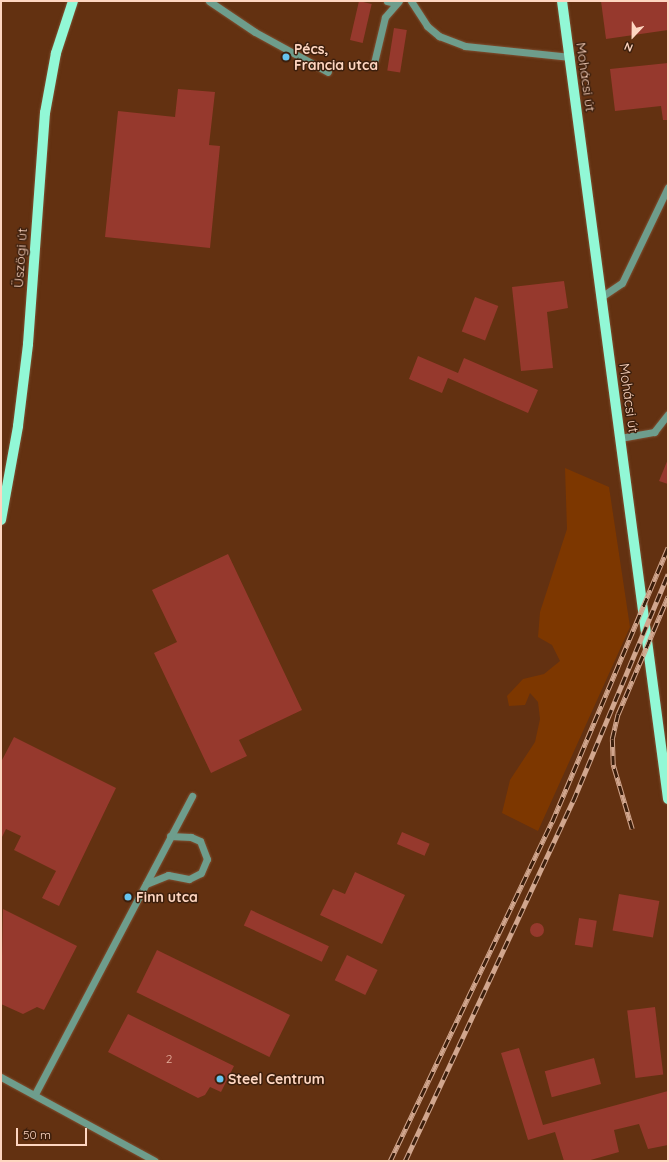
<!DOCTYPE html>
<html>
<head>
<meta charset="utf-8">
<style>
	body { margin:0 }
	#map { position:relative; width:669px; height:1162px; overflow:hidden; background:#633111; font-family:Quicksand,sans-serif }
	div>[style] { position:absolute }
	[style*='--x'] { left:calc(var(--x)*1px); top:calc(var(--y)*1px); width:calc(var(--w)*1px); rotate:calc(var(--a)*1deg) }
	.green>* { inset:0; background:#7d3700 }
	.building>* { inset:0; background:#96392d; transform-origin:0 0 }
	.round { border-radius:50% }
	.roads { filter:drop-shadow(0 0 1px #7f4f31) drop-shadow(0 0 1px #7f4f31) }
	.minor>* { height:7px; margin:-3.5px; padding:0 3.5px; transform-origin:3.5px; border-radius:3.5px; background:#6e9d8c }
	.major>* { height:10px; margin:-5px; padding:0 5px; transform-origin:5px; border-radius:5px; background:#92f8d6 }
	.rail>* { height:4.5px; margin-top:-2.25px; transform-origin:0; background:repeating-linear-gradient(90deg,#3c1f0d 0 9px,#d1a68e 0 18px); box-sizing:border-box; border-block:1px solid #d1a68e }
	.dots>* { width:11px; height:11px; translate:-50% -50%; box-sizing:border-box; border:2px solid #3c1f0d; border-radius:50% }
	span { translate:-50% -50%; white-space:nowrap; text-align:center; line-height:1.15; -webkit-text-stroke:3px #3c1f0d; paint-order:stroke }
	.number-label { font-size:12px; color:#e4af9c }
	.number-label span { -webkit-text-stroke-width:0 }
	.poi-label { font-size:14px; color:#fed6c1; font-weight:700 }
	.left { translate:0 -50%; text-align:left }
	.street-label { font-size:14px; color:#fed6c1 }
	.frame { position:absolute; inset:0; border:2px solid #fed6c1; pointer-events:none }
	.north { position:absolute; left:613px; top:16px; width:40px; height:40px; -webkit-text-stroke:3px #3c1f0d; paint-order:stroke; rotate:202deg; font-size:11px; font-weight:700; line-height:16px; text-align:center; color:#fed6c1 }
	.north::after { content:''; display:block; margin:auto; width:14px; height:18px; background:#fed6c1; clip-path:polygon(50% 0,100% 100%,50% 72%,0 100%) }
	.scale { position:absolute; left:16px; top:1128px; width:71px; height:18px; box-sizing:border-box; border:2px solid #fed6c1; border-top:0; padding-left:5px; font-size:12px; line-height:14px; white-space:nowrap; color:#fed6c1; -webkit-text-stroke:3px #3c1f0d; paint-order:stroke }
</style>
</head>
<body>
<div id="map">
	<div class="green">
		<div style="clip-path:polygon(565px 468px,609px 487px,630px 627px,538px 831px,502px 813px,510px 780px,535px 742px,540px 719px,538px 702px,530px 693px,525px 705px,509px 706px,507px 696px,523px 679px,544px 674px,560px 661px,552px 645px,538px 637px,540px 612px,567px 529px)"></div>
	</div>
	<div class="building">
		<div style="left:359px;top:1px;width:13px;height:40px;rotate:13deg"></div>
		<div style="clip-path:polygon(601px 1px,668px 1px,668px 30px,606px 39px)"></div>
		<div style="left:394px;top:28px;width:13px;height:43px;rotate:9deg"></div>
		<div style="clip-path:polygon(668px 63px,668px 120px,663px 120px,661px 106px,615px 111px,610px 69px)"></div>
		<div style="clip-path:polygon(178px 89px,215px 92px,209px 145px,220px 146px,210px 248px,105px 237px,118px 111px,175px 117px)"></div>
		<div style="clip-path:polygon(564px 281px,568px 308px,547px 312px,553px 368px,521px 371px,512px 287px)"></div>
		<div style="left:475px;top:297px;width:25px;height:37px;rotate:21deg"></div>
		<div style="clip-path:polygon(418px 356px,458px 373px,464px 358px,538px 390px,528px 413px,448px 378px,442px 393px,409px 379px)"></div>
		<div style="clip-path:polygon(668px 459px,668px 484px,659px 481px)"></div>
		<div style="clip-path:polygon(228px 554px,302px 710px,239px 740px,247px 756px,211px 773px,154px 653px,177px 642px,152px 590px)"></div>
		<div style="clip-path:polygon(14px 737px,116px 788px,59px 906px,42px 898px,56px 871px,14px 850px,21px 836px,6px 829px,1px 839px,1px 762px)"></div>
		<div style="left:402px;top:832px;width:30px;height:13px;rotate:23deg"></div>
		<div style="clip-path:polygon(355px 872px,405px 895px,382px 944px,320px 915px,333px 889px,345px 894px)"></div>
		<div style="left:619px;top:894px;width:41px;height:37px;rotate:10deg"></div>
		<div style="clip-path:polygon(3px 909px,77px 946px,44px 1010px,37px 1007px,23px 1014px,1px 1004px)"></div>
		<div style="left:251px;top:910px;width:86px;height:17px;rotate:25deg"></div>
		<div style="left:579px;top:918px;width:18px;height:27px;rotate:9deg"></div>
		<div class="round" style="left:530px;top:923px;width:14px;height:14px"></div>
		<div style="left:157px;top:950px;width:148px;height:47px;rotate:26deg"></div>
		<div style="left:347px;top:955px;width:34px;height:28px;rotate:26deg"></div>
		<div style="left:655px;top:1007px;width:68px;height:28px;rotate:83deg"></div>
		<div style="clip-path:polygon(128px 1014px,234px 1066px,221px 1092px,210px 1087px,205px 1095px,198px 1098px,108px 1052px)"></div>
		<div style="clip-path:polygon(519px 1048px,543px 1125px,668px 1091px,668px 1145px,648px 1149px,639px 1124px,614px 1130px,619px 1152px,587px 1161px,564px 1161px,555px 1132px,528px 1140px,501px 1053px)"></div>
		<div style="left:594px;top:1058px;width:27px;height:51px;rotate:75deg"></div>
	</div>
	<div class="roads">
		<div class="minor">
			<div style="--x:209;--y:1;--w:55;--a:34"></div>
			<div style="--x:255;--y:32;--w:83;--a:28.7"></div>
			<div style="--x:387;--y:1;--w:8;--a:14"></div>
			<div style="--x:411;--y:1;--w:30;--a:57"></div>
			<div style="--x:427;--y:26;--w:16;--a:40"></div>
			<div style="--x:439;--y:36;--w:28;--a:21"></div>
			<div style="--x:465;--y:46;--w:106;--a:6"></div>
			<div style="--x:374;--y:63;--w:47;--a:-76.6"></div>
			<div style="--x:385;--y:17;--w:21;--a:-49"></div>
			<div style="--x:601;--y:297;--w:25;--a:-34"></div>
			<div style="--x:622;--y:283;--w:106;--a:-64.4"></div>
			<div style="--x:620;--y:438;--w:35;--a:-10"></div>
			<div style="--x:654;--y:432;--w:23;--a:-52"></div>
			<div style="--x:146;--y:884;--w:24;--a:-22"></div>
			<div style="--x:168;--y:875;--w:21;--a:11"></div>
			<div style="--x:189;--y:879;--w:13;--a:-27"></div>
			<div style="--x:201;--y:873;--w:15;--a:-67"></div>
			<div style="--x:207;--y:859;--w:19;--a:-111"></div>
			<div style="--x:200;--y:841;--w:10;--a:-156"></div>
			<div style="--x:191;--y:837;--w:21;--a:-177"></div>
			<div style="--x:1;--y:1077;--w:175;--a:28.6"></div>
			<div style="--x:35;--y:1094;--w:337;--a:-62.2"></div>
		</div>
		<div class="major">
			<div style="--x:562;--y:1;--w:805;--a:82.43"></div>
			<div style="--x:1;--y:520;--w:96;--a:-79.7"></div>
			<div style="--x:18;--y:426;--w:83;--a:-83"></div>
			<div style="--x:28;--y:344;--w:232;--a:-85.8"></div>
			<div style="--x:45;--y:113;--w:61;--a:-79.6"></div>
			<div style="--x:56;--y:53;--w:55;--a:-71.9"></div>
		</div>
	</div>
	<div class="rail">
		<div style="--x:632;--y:829;--w:67;--a:-106.5"></div>
		<div style="--x:613;--y:765;--w:26;--a:-92"></div>
		<div style="--x:612;--y:739;--w:26;--a:-77"></div>
		<div style="--x:618;--y:714;--w:128;--a:-67"></div>
		<div style="--x:390;--y:1161;--w:376;--a:-64.5"></div>
		<div style="--x:552;--y:822;--w:298;--a:-67.1"></div>
		<div style="--x:405;--y:1161;--w:397;--a:-65"></div>
		<div style="--x:573;--y:801;--w:246;--a:-67.3"></div>
	</div>
	<div class="dots">
		<div style="left:286px;top:57px;background:#66c4ef"></div>
		<div style="left:128px;top:897px;background:#66c4ef"></div>
		<div style="left:220px;top:1079px;background:#66c4ef"></div>
	</div>
	<div class="number-label">
		<span style="left:169px;top:1059px">2</span>
	</div>
	<div class="poi-label">
		<span class="left" style="left:294px;top:57px">Pécs,<br>Francia utca</span>
		<span class="left" style="left:136px;top:897px">Finn utca</span>
		<span class="left" style="left:228px;top:1079px">Steel Centrum</span>
	</div>
	<div class="street-label">
		<span style="left:586px;top:77px;rotate:82deg">Mohácsi út</span>
		<span style="left:20px;top:258px;rotate:-86deg">Üszögi út</span>
		<span style="left:629px;top:398px;rotate:82deg">Mohácsi út</span>
	</div>
	<div class="frame"></div>
	<div class="north">N</div>
	<div class="scale">50 m</div>
</div>
</body>
</html>
